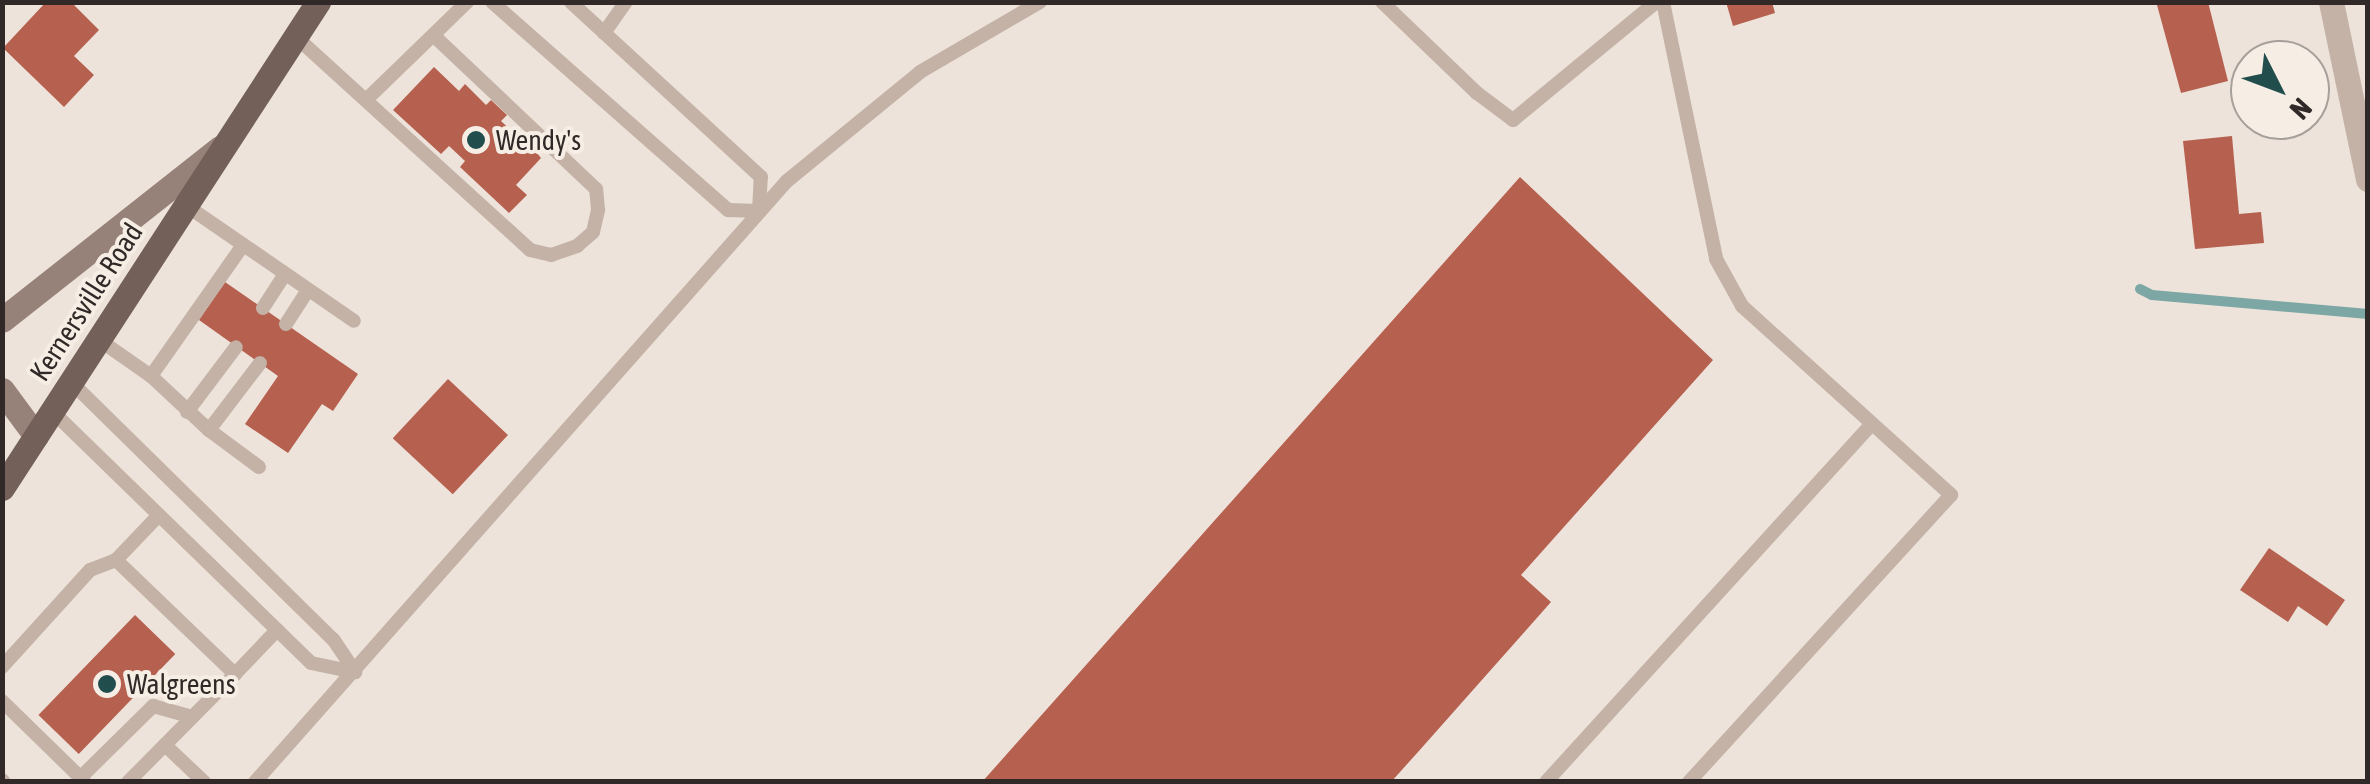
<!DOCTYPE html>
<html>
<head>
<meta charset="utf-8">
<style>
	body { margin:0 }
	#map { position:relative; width:2370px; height:784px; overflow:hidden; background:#ede3da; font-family:"Asap Condensed",sans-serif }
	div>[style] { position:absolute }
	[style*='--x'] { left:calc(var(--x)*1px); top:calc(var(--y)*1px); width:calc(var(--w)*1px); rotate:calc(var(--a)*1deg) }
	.stream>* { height:10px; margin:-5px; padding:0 5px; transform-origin:5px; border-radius:5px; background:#7ca7a5 }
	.building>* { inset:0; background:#b6604f; transform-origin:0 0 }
	.lane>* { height:14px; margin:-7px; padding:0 7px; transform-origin:7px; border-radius:7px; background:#c4b2a7 }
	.street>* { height:25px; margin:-12.5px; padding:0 12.5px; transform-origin:12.5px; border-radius:12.5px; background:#c4b2a7 }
	.secondary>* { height:25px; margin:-12.5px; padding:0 12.5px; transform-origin:12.5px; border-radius:12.5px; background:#978279 }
	.primary>* { height:25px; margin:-12.5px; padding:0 12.5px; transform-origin:12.5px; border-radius:12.5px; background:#726059 }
	.dots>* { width:28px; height:28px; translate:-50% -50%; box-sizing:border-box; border:5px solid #f6ede5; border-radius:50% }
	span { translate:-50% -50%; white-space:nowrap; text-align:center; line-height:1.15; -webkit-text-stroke:8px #f6ede5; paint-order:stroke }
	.poi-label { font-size:28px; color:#312927 }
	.left { translate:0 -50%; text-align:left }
	.street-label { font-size:28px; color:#312927 }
	.frame { position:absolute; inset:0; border:5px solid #312927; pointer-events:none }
	.north { position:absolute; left:2230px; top:40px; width:100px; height:100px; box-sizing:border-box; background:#f6ede5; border:2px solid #a79f99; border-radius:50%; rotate:132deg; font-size:28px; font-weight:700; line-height:40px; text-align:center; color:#312927 }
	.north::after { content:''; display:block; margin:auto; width:35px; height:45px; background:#224d4d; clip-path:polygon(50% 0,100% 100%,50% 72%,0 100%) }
</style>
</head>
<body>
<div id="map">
	<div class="stream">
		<div style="--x:2140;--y:289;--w:13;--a:27"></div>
		<div style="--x:2152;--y:295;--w:217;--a:5"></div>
	</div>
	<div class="building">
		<div style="clip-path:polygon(46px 2px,71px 2px,99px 30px,74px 56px,94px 75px,64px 107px,3px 48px)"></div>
		<div style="clip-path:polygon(1726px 2px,1772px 2px,1775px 13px,1733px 26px)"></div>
		<div style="clip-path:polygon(2165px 2px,2208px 2px,2228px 81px,2181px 93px,2157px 5px)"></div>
		<div style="clip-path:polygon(434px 67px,459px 91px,465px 84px,486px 105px,491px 100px,507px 115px,501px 121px,519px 138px,522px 135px,541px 158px,516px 185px,527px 195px,509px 213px,460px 167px,465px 161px,449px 146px,441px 154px,393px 110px)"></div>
		<div style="clip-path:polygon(2232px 136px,2239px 214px,2261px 212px,2264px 243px,2195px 249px,2183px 141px)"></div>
		<div style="clip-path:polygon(1520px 177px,1713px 360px,1521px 575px,1551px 602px,1418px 752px,1391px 782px,982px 782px)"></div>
		<div style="clip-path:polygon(225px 282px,358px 374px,333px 411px,322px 404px,288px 453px,245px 424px,278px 376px,199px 320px)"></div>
		<div style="left:448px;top:379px;width:82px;height:81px;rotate:43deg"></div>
		<div style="clip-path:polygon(2269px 548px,2345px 600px,2327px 626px,2298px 606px,2288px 622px,2240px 590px)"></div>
		<div style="left:135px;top:615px;width:56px;height:139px;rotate:44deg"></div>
	</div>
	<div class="lane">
		<div style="--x:492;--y:2;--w:315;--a:41.4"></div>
		<div style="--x:728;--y:210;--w:31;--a:2"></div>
		<div style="--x:759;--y:211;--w:34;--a:-87"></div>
		<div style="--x:761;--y:177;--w:258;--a:-137.4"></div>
		<div style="--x:1382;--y:2;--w:132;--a:43.8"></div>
		<div style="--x:1477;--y:93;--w:45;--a:36.9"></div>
		<div style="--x:1513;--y:120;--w:185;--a:-39.5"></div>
		<div style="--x:1663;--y:2;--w:262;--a:78.3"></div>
		<div style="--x:1716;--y:259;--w:54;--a:61"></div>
		<div style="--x:1742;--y:306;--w:282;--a:42.1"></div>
		<div style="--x:1951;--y:495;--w:389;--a:132.4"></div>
		<div style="--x:604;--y:33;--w:38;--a:-55"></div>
		<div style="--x:295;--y:36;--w:318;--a:42.3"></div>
		<div style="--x:530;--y:250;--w:22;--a:13"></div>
		<div style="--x:551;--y:255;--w:28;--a:-19"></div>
		<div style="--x:577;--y:246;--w:21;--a:-41"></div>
		<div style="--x:593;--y:232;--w:23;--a:-77"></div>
		<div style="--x:598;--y:210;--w:21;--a:-95"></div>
		<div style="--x:596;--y:189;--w:224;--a:-136.6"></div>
		<div style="--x:368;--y:98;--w:138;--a:-44.1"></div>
		<div style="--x:184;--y:204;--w:206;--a:34.5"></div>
		<div style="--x:263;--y:308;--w:40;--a:-57.1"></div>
		<div style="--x:286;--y:324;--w:40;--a:-57.1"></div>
		<div style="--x:98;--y:339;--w:65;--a:34.9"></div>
		<div style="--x:151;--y:376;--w:79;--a:43"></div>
		<div style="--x:151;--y:376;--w:160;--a:-54.9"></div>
		<div style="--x:70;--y:381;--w:368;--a:44.5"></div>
		<div style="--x:333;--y:639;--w:40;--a:56"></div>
		<div style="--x:52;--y:411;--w:361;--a:44.2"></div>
		<div style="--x:311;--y:663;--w:45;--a:11.6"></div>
		<div style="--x:187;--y:412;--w:81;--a:-53"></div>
		<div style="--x:259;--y:467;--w:62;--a:-143.5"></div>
		<div style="--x:209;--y:430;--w:84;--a:-52.7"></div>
		<div style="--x:116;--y:560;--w:165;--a:43.8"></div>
		<div style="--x:235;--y:674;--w:152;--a:134.7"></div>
		<div style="--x:2;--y:667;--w:131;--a:-47.8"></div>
		<div style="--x:90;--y:570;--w:28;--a:-21"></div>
		<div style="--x:116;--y:560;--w:62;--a:-46.3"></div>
		<div style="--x:235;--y:674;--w:61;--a:-46.3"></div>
		<div style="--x:2;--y:701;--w:115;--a:44.3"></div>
		<div style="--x:165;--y:745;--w:54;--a:43.5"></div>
		<div style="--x:80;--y:778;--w:103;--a:-44.6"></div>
		<div style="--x:153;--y:706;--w:41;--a:15.4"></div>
		<div style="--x:2;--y:780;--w:3;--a:45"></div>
		<div style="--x:255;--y:782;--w:803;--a:-48.49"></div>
		<div style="--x:787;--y:181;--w:172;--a:-39.3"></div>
		<div style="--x:920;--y:72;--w:139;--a:-30.3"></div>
		<div style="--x:1546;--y:782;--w:484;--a:-47.7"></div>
	</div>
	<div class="street">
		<div style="--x:2331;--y:2;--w:181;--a:78.2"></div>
	</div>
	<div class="secondary">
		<div style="--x:2;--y:320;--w:278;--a:-38.3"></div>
		<div style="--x:2;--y:390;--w:57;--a:53.5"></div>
	</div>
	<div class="primary">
		<div style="--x:2;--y:488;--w:580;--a:-56.97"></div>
	</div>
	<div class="dots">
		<div style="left:476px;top:140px;background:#224d4d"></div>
		<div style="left:107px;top:684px;background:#224d4d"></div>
	</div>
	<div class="poi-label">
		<span class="left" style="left:496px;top:140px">Wendy's</span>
		<span class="left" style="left:127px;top:684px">Walgreens</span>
	</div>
	<div class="street-label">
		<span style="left:86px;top:302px;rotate:-57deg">Kernersville Road</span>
	</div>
	<div class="frame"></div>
	<div class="north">N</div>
</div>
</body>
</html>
